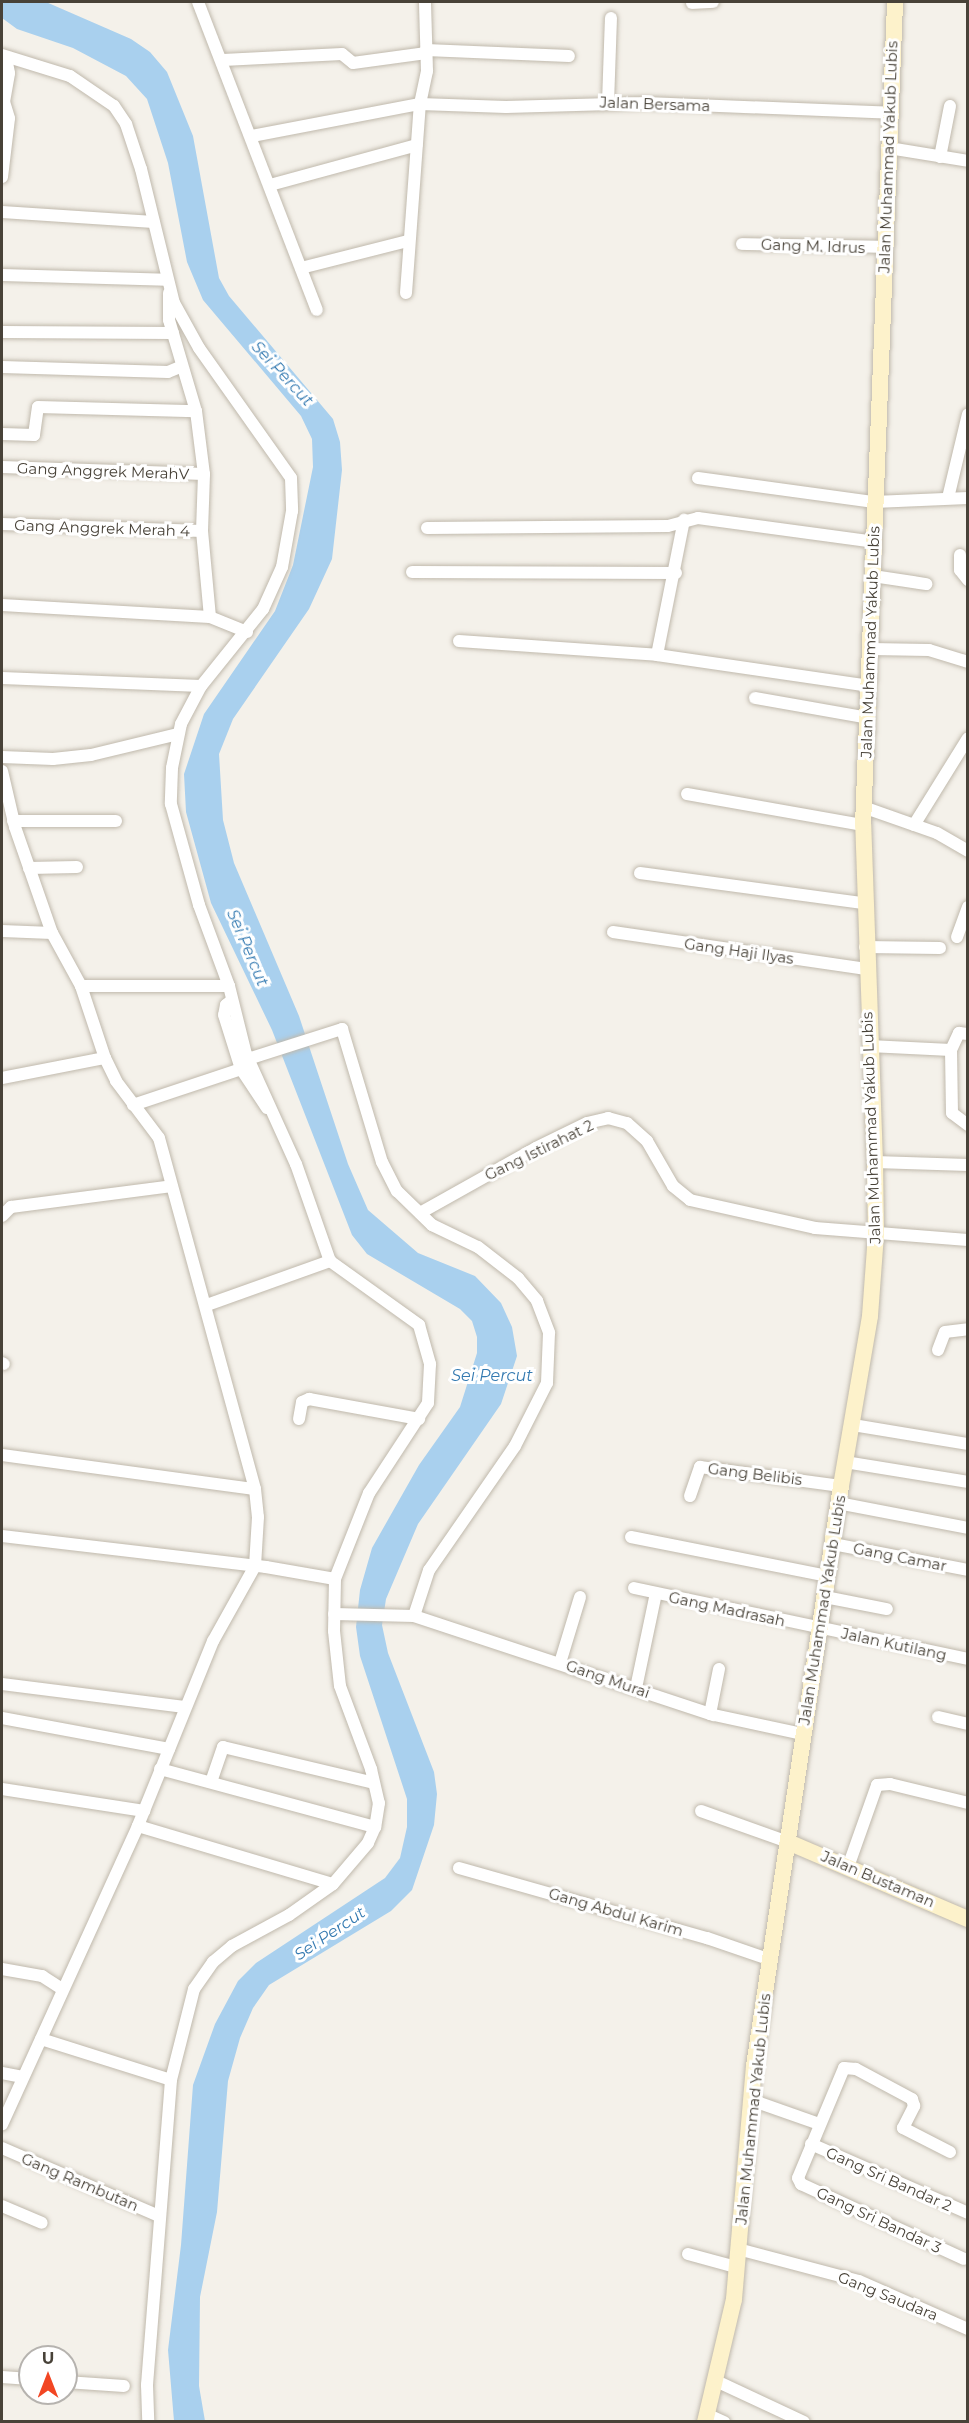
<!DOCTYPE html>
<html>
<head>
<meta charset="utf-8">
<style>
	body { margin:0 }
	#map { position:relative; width:969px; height:2423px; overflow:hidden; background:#f4f1ea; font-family:Montserrat,sans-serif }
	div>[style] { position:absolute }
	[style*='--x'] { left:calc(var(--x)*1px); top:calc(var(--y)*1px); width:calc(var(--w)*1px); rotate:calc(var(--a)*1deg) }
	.water>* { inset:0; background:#a9d0ee }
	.roads { filter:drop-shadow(0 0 2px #c0b9ac) drop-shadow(0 0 2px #c0b9ac) }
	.street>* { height:12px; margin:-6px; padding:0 6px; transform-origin:6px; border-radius:6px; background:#fff }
	.secondary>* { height:16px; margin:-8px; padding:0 8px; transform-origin:8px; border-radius:8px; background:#fdf2cb }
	span { translate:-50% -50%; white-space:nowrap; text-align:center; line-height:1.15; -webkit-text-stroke:6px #fff; paint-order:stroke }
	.street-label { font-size:15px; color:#484238 }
	.water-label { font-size:16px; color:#347ab1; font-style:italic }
	.frame { position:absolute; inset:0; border:3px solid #484238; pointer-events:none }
	.north { position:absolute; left:18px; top:2345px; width:60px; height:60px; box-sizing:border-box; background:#fff; border:2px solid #b6b3af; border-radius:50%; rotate:0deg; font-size:16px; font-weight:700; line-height:24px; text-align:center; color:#484238 }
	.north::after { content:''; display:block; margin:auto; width:21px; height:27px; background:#f24623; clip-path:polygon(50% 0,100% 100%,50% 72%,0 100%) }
</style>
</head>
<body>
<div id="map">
	<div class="water">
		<div style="clip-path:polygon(2px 2px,46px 2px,131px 39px,150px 52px,167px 72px,193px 136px,219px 278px,229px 296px,333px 419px,340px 442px,342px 470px,332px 559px,309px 609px,233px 719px,219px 754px,223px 820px,234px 863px,299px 1016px,348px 1164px,368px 1210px,418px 1253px,475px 1276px,501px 1303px,512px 1327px,517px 1356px,501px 1404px,418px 1524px,386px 1599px,382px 1625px,388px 1653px,434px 1772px,437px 1794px,434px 1825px,412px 1890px,391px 1911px,269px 1985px,253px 2008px,240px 2038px,228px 2081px,217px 2212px,200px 2297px,199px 2386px,205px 2421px,174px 2421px,168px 2350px,181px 2245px,193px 2085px,215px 2024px,238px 1981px,256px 1963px,385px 1878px,400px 1858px,407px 1827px,407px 1799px,360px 1656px,356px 1627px,360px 1590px,372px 1548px,419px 1465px,460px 1407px,477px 1353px,477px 1337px,472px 1321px,460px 1309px,367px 1254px,352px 1235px,272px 1030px,211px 903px,186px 812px,184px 774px,204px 714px,275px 611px,293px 565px,313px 467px,312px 439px,301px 416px,203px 300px,187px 262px,168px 163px,147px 99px,126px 76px,73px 48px,17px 29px,2px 18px)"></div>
	</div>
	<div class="roads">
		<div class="street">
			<div style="--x:198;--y:2;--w:330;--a:68.9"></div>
			<div style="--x:692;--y:3;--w:21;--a:-3"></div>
			<div style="--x:426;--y:50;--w:143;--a:2.4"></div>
			<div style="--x:2;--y:55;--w:71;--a:17.2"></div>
			<div style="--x:70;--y:76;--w:53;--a:34.3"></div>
			<div style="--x:114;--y:106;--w:22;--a:56"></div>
			<div style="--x:126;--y:124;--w:47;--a:71.6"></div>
			<div style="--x:141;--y:169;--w:138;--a:76.2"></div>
			<div style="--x:174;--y:303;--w:51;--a:60.9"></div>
			<div style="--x:199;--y:348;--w:159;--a:54.7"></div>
			<div style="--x:291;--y:478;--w:33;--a:88"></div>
			<div style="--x:292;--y:511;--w:57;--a:100.1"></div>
			<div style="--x:282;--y:567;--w:46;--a:114.3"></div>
			<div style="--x:263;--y:609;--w:99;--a:128.8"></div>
			<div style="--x:201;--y:686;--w:43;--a:117.8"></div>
			<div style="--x:181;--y:724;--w:45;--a:101.6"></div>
			<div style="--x:172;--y:768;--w:36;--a:92"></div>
			<div style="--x:171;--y:804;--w:105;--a:74.5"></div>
			<div style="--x:199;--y:905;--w:86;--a:69.7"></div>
			<div style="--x:229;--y:986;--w:70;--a:76"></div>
			<div style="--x:246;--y:1054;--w:121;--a:65.6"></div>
			<div style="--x:296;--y:1164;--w:103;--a:70.7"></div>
			<div style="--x:330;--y:1261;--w:110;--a:35.7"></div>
			<div style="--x:419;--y:1325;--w:41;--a:74.2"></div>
			<div style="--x:430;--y:1364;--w:39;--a:93"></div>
			<div style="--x:428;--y:1403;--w:108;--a:123.2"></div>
			<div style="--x:369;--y:1493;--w:92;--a:111.6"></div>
			<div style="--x:335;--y:1579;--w:52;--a:91.1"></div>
			<div style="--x:334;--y:1631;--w:55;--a:83.8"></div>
			<div style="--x:340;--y:1686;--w:89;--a:69.5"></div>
			<div style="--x:371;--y:1769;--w:35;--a:77"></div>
			<div style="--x:379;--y:1803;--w:24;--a:99"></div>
			<div style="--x:375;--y:1827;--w:17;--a:114"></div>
			<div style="--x:368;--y:1843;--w:54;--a:130.5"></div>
			<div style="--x:333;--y:1884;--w:54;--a:144.8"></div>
			<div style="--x:289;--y:1915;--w:65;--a:151.5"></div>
			<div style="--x:232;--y:1946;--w:25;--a:140"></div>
			<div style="--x:213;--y:1962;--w:33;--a:125"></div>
			<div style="--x:194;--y:1989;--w:94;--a:104.2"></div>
			<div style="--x:171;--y:2080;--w:306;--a:94.5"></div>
			<div style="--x:147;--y:2385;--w:37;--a:88"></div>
			<div style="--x:223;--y:60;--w:119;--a:-2.9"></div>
			<div style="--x:342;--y:54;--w:14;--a:39"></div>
			<div style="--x:353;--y:63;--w:74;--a:-7.8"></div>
			<div style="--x:608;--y:103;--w:85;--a:-88"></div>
			<div style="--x:252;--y:136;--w:171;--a:-10.8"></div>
			<div style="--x:420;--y:104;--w:86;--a:2"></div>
			<div style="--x:506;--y:107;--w:140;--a:-1.6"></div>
			<div style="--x:646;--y:103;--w:245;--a:2.3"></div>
			<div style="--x:889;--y:148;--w:80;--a:9.3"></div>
			<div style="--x:940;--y:157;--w:52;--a:-78.9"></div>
			<div style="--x:2;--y:177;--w:59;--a:-83.2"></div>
			<div style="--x:9;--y:118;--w:17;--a:-107"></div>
			<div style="--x:4;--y:102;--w:29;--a:-80"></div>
			<div style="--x:9;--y:73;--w:16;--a:-101"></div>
			<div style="--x:270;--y:185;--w:152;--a:-15.2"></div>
			<div style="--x:2;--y:212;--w:152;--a:3.8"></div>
			<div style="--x:742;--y:244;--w:143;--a:1.2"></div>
			<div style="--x:301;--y:268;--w:110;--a:-14.2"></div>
			<div style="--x:2;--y:275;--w:164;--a:1.7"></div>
			<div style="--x:169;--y:293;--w:27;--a:90"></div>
			<div style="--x:169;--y:320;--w:95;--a:73.5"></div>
			<div style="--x:196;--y:411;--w:64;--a:82.8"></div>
			<div style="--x:204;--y:474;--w:57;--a:92"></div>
			<div style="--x:202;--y:531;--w:86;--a:84.7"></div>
			<div style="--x:406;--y:293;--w:190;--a:-85.8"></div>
			<div style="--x:420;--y:104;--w:34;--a:-78"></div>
			<div style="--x:427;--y:71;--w:69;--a:-91.7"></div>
			<div style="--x:2;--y:332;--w:171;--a:0.3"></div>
			<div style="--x:2;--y:367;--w:166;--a:1.7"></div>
			<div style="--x:168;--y:372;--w:13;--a:-23"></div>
			<div style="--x:2;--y:434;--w:32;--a:2"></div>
			<div style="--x:34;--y:435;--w:28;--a:-82"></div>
			<div style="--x:38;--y:407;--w:158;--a:1.5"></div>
			<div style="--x:2;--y:467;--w:202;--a:2"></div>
			<div style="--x:698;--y:478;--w:178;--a:7.8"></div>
			<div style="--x:874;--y:502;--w:94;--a:-2.4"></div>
			<div style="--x:948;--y:498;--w:86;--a:-76.6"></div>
			<div style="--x:2;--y:524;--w:200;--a:2"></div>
			<div style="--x:427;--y:528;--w:241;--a:-0.5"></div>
			<div style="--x:668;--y:526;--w:31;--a:-15"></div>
			<div style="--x:698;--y:518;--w:179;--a:7.7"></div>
			<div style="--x:960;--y:555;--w:15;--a:90"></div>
			<div style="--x:960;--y:570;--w:13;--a:51"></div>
			<div style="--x:412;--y:572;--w:264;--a:0.2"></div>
			<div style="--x:873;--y:576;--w:54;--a:8.6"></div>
			<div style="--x:2;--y:605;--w:208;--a:3.3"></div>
			<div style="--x:210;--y:617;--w:40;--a:22"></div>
			<div style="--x:459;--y:641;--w:198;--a:4"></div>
			<div style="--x:657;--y:655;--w:215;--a:8.3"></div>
			<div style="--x:871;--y:649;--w:58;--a:1"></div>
			<div style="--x:929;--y:650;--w:41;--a:17.1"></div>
			<div style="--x:657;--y:655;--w:138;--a:-78.7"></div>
			<div style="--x:2;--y:678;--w:199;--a:2.3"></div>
			<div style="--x:755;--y:698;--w:116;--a:10"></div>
			<div style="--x:2;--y:757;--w:51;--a:2.2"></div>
			<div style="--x:53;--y:759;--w:38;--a:-6"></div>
			<div style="--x:91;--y:755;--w:89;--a:-13.6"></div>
			<div style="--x:2;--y:771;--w:57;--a:76.9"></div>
			<div style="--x:15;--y:827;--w:112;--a:70.8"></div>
			<div style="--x:52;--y:933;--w:60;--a:61.3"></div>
			<div style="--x:81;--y:986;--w:76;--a:71.6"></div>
			<div style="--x:105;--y:1058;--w:25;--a:64"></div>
			<div style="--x:116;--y:1081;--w:71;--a:53"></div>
			<div style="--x:159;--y:1138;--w:364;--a:74.7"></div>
			<div style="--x:255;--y:1489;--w:28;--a:84"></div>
			<div style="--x:258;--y:1517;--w:49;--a:93.5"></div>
			<div style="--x:255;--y:1566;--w:86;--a:119.2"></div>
			<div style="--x:213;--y:1641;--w:200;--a:112.1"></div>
			<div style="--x:138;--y:1826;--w:328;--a:114.5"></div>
			<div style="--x:687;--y:794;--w:179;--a:10"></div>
			<div style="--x:863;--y:807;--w:78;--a:19.4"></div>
			<div style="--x:937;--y:833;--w:36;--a:30"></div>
			<div style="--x:13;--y:821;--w:103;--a:0"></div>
			<div style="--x:914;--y:825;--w:102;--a:-58.2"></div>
			<div style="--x:29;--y:868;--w:48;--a:-1.2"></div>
			<div style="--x:640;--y:873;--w:225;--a:7.7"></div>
			<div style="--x:2;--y:931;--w:50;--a:2.3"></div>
			<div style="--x:613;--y:932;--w:256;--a:8.3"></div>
			<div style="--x:957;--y:937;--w:32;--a:-70"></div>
			<div style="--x:865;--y:947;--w:75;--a:0.8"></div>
			<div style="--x:81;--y:986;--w:148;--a:0"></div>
			<div style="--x:232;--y:1000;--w:8;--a:140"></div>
			<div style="--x:226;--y:1005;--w:10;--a:101"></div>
			<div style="--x:224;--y:1015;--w:57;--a:72.5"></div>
			<div style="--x:241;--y:1069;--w:47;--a:56.3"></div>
			<div style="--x:869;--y:1046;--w:82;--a:2.8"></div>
			<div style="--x:951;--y:1050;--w:19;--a:-65"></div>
			<div style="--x:959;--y:1033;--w:9;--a:6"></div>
			<div style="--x:951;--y:1050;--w:63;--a:89.1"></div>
			<div style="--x:952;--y:1113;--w:20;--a:37"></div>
			<div style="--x:248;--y:1059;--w:99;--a:-17.7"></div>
			<div style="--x:342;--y:1029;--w:139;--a:73.3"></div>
			<div style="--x:382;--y:1162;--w:33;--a:63"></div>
			<div style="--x:397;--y:1191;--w:49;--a:44.2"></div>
			<div style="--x:432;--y:1225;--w:51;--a:25.6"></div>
			<div style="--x:478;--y:1247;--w:51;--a:37.8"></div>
			<div style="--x:518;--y:1278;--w:30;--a:50"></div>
			<div style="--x:537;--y:1301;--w:34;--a:69"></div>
			<div style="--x:549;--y:1333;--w:50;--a:92.3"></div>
			<div style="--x:547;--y:1383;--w:71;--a:116.9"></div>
			<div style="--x:515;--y:1446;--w:151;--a:124.7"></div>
			<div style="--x:429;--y:1570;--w:48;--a:108.1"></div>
			<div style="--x:2;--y:1078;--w:105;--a:-11"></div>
			<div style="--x:133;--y:1105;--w:114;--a:-18.4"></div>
			<div style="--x:875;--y:1162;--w:93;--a:1.8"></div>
			<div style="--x:420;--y:1213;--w:133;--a:-29.3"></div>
			<div style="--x:536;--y:1148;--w:57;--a:-26.1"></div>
			<div style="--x:587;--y:1123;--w:22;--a:-13"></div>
			<div style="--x:608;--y:1118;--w:20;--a:15"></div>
			<div style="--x:627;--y:1123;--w:27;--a:42"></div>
			<div style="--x:647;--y:1141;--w:52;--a:60"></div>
			<div style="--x:673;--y:1186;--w:22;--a:39"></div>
			<div style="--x:690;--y:1200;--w:128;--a:12.6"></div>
			<div style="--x:815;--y:1228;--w:153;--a:4.5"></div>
			<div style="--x:2;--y:1216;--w:13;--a:-45"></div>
			<div style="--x:11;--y:1207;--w:162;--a:-7.4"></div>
			<div style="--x:207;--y:1305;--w:131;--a:-19.7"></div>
			<div style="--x:938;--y:1350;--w:19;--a:-69"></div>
			<div style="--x:945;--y:1332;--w:23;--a:-7"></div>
			<div style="--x:2;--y:1363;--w:2;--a:27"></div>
			<div style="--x:299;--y:1419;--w:17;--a:-80"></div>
			<div style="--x:302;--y:1402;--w:8;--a:-23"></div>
			<div style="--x:309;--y:1399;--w:112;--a:10.3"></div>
			<div style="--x:853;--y:1425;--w:117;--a:9.4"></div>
			<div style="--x:2;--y:1455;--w:255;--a:7.7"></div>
			<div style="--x:845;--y:1462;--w:125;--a:9.2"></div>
			<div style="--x:690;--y:1496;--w:31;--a:-71"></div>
			<div style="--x:700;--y:1467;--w:142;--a:7.7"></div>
			<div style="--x:838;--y:1503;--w:132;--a:10.9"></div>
			<div style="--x:2;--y:1536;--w:266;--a:6.7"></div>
			<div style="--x:266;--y:1567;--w:70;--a:9.9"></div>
			<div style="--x:631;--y:1537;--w:201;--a:11.2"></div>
			<div style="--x:833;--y:1544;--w:137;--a:10.9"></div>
			<div style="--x:634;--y:1588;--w:341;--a:12"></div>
			<div style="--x:825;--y:1597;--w:63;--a:11"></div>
			<div style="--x:334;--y:1614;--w:80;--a:1.4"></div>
			<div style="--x:414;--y:1616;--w:316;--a:18.3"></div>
			<div style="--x:714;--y:1715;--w:91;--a:12.1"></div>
			<div style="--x:560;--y:1663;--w:69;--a:-73.1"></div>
			<div style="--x:2;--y:1684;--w:184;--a:7.2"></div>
			<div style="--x:636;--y:1688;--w:97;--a:-78.1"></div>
			<div style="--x:710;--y:1714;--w:46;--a:-78.7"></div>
			<div style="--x:938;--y:1717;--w:31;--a:13"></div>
			<div style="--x:2;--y:1718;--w:170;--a:10.5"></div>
			<div style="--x:160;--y:1769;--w:223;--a:15.1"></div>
			<div style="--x:211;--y:1782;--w:37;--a:-71"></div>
			<div style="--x:223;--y:1747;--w:155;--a:13.4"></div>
			<div style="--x:2;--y:1789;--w:144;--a:8.8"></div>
			<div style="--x:701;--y:1811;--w:92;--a:19.6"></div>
			<div style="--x:138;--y:1826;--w:203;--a:16.6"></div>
			<div style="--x:848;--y:1867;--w:87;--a:-70.5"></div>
			<div style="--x:877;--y:1785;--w:13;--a:-4"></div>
			<div style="--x:890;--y:1784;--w:80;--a:13.7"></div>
			<div style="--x:459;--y:1868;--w:258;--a:15.8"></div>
			<div style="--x:707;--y:1938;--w:68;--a:19"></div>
			<div style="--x:2;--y:1969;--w:41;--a:9.9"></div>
			<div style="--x:42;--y:1976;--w:24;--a:33"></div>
			<div style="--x:41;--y:2039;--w:136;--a:17.5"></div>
			<div style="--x:2;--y:2073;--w:21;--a:11"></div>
			<div style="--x:751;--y:2100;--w:72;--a:19.4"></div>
			<div style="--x:811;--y:2144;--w:171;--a:23.7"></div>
			<div style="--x:2;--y:2148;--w:171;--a:23.4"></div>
			<div style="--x:950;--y:2152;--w:53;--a:-152.9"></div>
			<div style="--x:903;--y:2128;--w:25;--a:-63"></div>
			<div style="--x:914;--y:2106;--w:7;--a:-106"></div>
			<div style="--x:912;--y:2099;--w:64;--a:-151.8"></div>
			<div style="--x:856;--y:2069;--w:12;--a:-175"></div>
			<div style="--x:844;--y:2068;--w:119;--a:112.7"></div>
			<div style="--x:798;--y:2178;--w:7;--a:63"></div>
			<div style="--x:801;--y:2184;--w:179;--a:24.7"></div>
			<div style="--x:2;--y:2206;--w:43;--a:23"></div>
			<div style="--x:738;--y:2249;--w:125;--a:14.8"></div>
			<div style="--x:859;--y:2281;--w:119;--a:23.8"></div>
			<div style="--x:688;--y:2254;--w:50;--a:15.2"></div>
			<div style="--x:2;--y:2377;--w:28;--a:4"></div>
			<div style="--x:714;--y:2380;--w:99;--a:25"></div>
			<div style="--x:66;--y:2382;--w:58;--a:3.9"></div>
			<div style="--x:706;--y:2414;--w:20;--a:24"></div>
		</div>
		<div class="secondary">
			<div style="--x:788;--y:1842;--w:196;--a:23.2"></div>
			<div style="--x:705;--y:2422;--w:126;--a:-76.7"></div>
			<div style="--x:734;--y:2299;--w:234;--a:-85.1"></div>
			<div style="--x:754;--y:2066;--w:586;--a:-81.47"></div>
			<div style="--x:841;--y:1486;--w:172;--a:-80.3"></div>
			<div style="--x:870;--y:1316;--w:82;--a:-85.8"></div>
			<div style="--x:876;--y:1234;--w:72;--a:-90.8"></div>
			<div style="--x:875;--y:1162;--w:337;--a:-92"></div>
			<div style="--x:863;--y:825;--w:824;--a:-87.77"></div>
		</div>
	</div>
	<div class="street-label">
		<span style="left:655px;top:104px;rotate:2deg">Jalan Bersama</span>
		<span style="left:888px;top:157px;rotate:-88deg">Jalan Muhammad Yakub Lubis</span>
		<span style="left:813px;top:246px;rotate:2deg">Gang M. Idrus</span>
		<span style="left:103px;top:471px;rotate:2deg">Gang Anggrek MerahV</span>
		<span style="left:102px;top:528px;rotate:2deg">Gang Anggrek Merah 4</span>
		<span style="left:870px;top:642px;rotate:-88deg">Jalan Muhammad Yakub Lubis</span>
		<span style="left:739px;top:951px;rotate:8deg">Gang Haji Ilyas</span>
		<span style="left:871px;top:1128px;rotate:-92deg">Jalan Muhammad Yakub Lubis</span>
		<span style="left:539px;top:1150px;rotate:-26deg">Gang Istirahat 2</span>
		<span style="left:755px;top:1474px;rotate:7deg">Gang Belibis</span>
		<span style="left:900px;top:1557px;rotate:11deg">Gang Camar</span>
		<span style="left:727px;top:1609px;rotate:12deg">Gang Madrasah</span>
		<span style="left:822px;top:1610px;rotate:-81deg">Jalan Muhammad Yakub Lubis</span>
		<span style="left:894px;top:1644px;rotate:12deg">Jalan Kutilang</span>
		<span style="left:608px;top:1679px;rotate:19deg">Gang Murai</span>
		<span style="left:878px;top:1879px;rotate:23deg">Jalan Bustaman</span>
		<span style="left:616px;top:1912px;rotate:16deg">Gang Abdul Karim</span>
		<span style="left:753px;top:2109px;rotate:-84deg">Jalan Muhammad Yakub Lubis</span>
		<span style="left:889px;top:2179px;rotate:24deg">Gang Sri Bandar 2</span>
		<span style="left:80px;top:2182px;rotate:23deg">Gang Rambutan</span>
		<span style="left:879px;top:2220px;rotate:25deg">Gang Sri Bandar 3</span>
		<span style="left:888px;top:2296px;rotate:22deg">Gang Saudara</span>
	</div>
	<div class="water-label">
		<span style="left:282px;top:374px;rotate:47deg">Sei Percut</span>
		<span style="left:247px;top:948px;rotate:67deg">Sei Percut</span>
		<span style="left:492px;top:1376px">Sei Percut</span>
		<span style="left:330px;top:1934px;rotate:-34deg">Sei Percut</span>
	</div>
	<div class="frame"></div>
	<div class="north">U</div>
</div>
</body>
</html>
